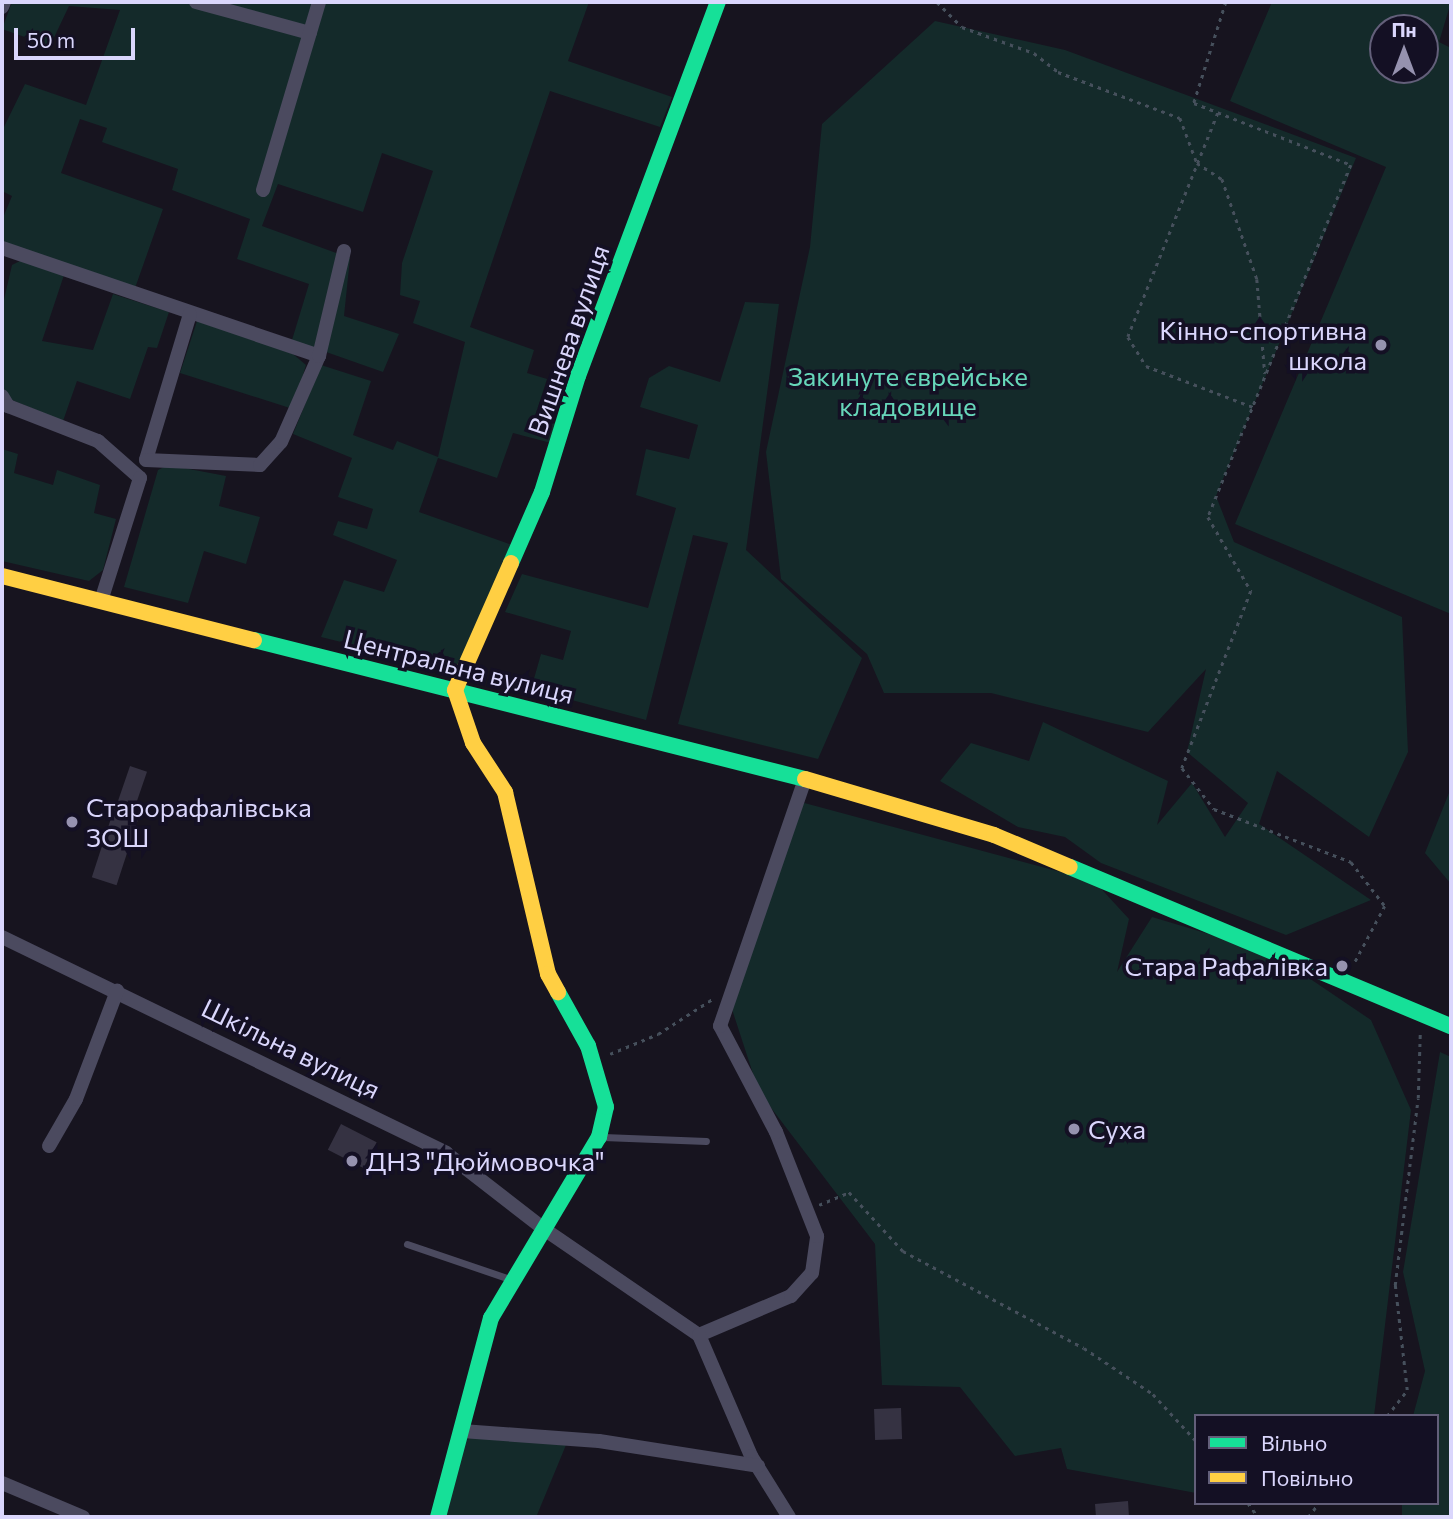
<!DOCTYPE html>
<html>
<head>
<meta charset="utf-8">
<style>
	body { margin:0 }
	#map { position:relative; width:1453px; height:1519px; overflow:hidden; background:#17141f; font-family:Commissioner,sans-serif }
	div>[style] { position:absolute }
	[style*='--x'] { left:calc(var(--x)*1px); top:calc(var(--y)*1px); width:calc(var(--w)*1px); rotate:calc(var(--a)*1deg) }
	.green>* { inset:0; background:#142a2a }
	.building>* { inset:0; background:#353242; transform-origin:0 0 }
	.path>* { height:2.5px; margin-top:-1.25px; transform-origin:0; background:repeating-linear-gradient(90deg,#46505c 0 3.5px,transparent 0 8.5px) }
	.lane>* { height:7px; margin:-3.5px; padding:0 3.5px; transform-origin:3.5px; border-radius:3.5px; background:#4b4a5f }
	.street>* { height:14px; margin:-7px; padding:0 7px; transform-origin:7px; border-radius:7px; background:#4b4a5f }
	.fast>* { height:16px; margin:-8px; padding:0 8px; transform-origin:8px; border-radius:8px; background:#16e098 }
	.slow>* { height:16px; margin:-8px; padding:0 8px; transform-origin:8px; border-radius:8px; background:#ffcf43 }
	.dots>* { width:19px; height:19px; translate:-50% -50%; box-sizing:border-box; border:4px solid #141024; border-radius:50% }
	span { translate:-50% -50%; white-space:nowrap; text-align:center; line-height:1.15; -webkit-text-stroke:7px #141024; paint-order:stroke }
	.poi-label { font-size:26px; color:#dad6fc }
	.right { translate:-100% -50%; text-align:right }
	.left { translate:0 -50%; text-align:left }
	.street-label { font-size:26px; color:#dad6fc }
	.park-label { font-size:26px; color:#67d7ba }
	.frame { position:absolute; inset:0; border:4px solid #dad6fc; pointer-events:none }
	.legend { position:absolute; left:1194px; top:1414px; width:245px; height:91px; box-sizing:border-box; background:#141024; border:2px solid #635f7a; margin:0; padding:9px 12px; list-style:none; font-size:21px; color:#dad6fc }
	.legend li { display:flex; align-items:center; gap:14px; height:35px }
	.legend b { width:35px; border:2px solid #635f7a }
	.north { position:absolute; left:1369px; top:14px; width:70px; height:70px; box-sizing:border-box; background:#141024; border:2px solid #635f7a; border-radius:50%; rotate:0deg; font-size:19px; font-weight:700; line-height:28px; text-align:center; color:#dad6fc }
	.north::after { content:''; display:block; margin:auto; width:24px; height:32px; background:#9692af; clip-path:polygon(50% 0,100% 100%,50% 72%,0 100%) }
	.scale { position:absolute; left:14px; top:28px; width:121px; height:32px; box-sizing:border-box; border:4px solid #dad6fc; border-top:0; padding-left:9px; font-size:21px; line-height:24px; white-space:nowrap; color:#dad6fc; -webkit-text-stroke:5px #141024; paint-order:stroke }
</style>
</head>
<body>
<div id="map">
	<div class="green">
		<div style="clip-path:polygon(12px 2px,589px 2px,568px 61px,672px 97px,660px 127px,550px 91px,470px 327px,534px 350px,527px 373px,547px 379px,535px 416px,557px 424px,551px 443px,513px 433px,497px 478px,438px 458px,419px 512px,515px 546px,458px 671px,321px 637px,344px 580px,384px 592px,397px 560px,333px 535px,338px 521px,367px 529px,373px 509px,338px 497px,352px 458px,293px 434px,321px 365px,371px 381px,353px 435px,393px 450px,397px 441px,438px 457px,465px 342px,413px 323px,420px 301px,400px 295px,402px 263px,433px 171px,382px 153px,363px 212px,278px 184px,262px 226px,350px 258px,344px 316px,399px 334px,383px 372px,292px 340px,309px 284px,237px 259px,250px 219px,172px 190px,178px 169px,102px 142px,107px 128px,80px 119px,61px 173px,163px 209px,134px 291px,2px 242px,2px 220px,12px 196px,2px 191px,2px 131px,25px 84px,86px 105px,120px 10px,69px 6px,50px 46px,2px 29px)"></div>
		<div style="clip-path:polygon(evenodd,1272px 2px,1451px 2px,1439px 42px,1451px 48px,1451px 614px,1235px 524px,1386px 167px,1230px 101px,1272px 2px,1383px 28px,1425px 28px,1425px 70px,1383px 70px,1383px 28px)"></div>
		<div style="clip-path:polygon(935px 21px,1065px 50px,1356px 158px,1216px 496px,1234px 542px,1402px 617px,1408px 752px,1369px 837px,1277px 771px,1259px 824px,1371px 900px,1286px 935px,1101px 863px,1065px 837px,1018px 827px,940px 781px,971px 743px,1029px 761px,1043px 722px,1168px 781px,1157px 825px,1192px 783px,1225px 837px,1248px 803px,1187px 752px,1206px 669px,1148px 732px,991px 693px,884px 693px,867px 654px,781px 579px,766px 452px,810px 247px,822px 124px)"></div>
		<div style="clip-path:polygon(20px 261px,64px 275px,42px 341px,93px 350px,113px 294px,169px 312px,157px 348px,148px 347px,130px 399px,77px 381px,63px 421px,7px 398px,2px 384px,2px 308px,12px 265px)"></div>
		<div style="clip-path:polygon(745px 302px,779px 304px,746px 550px,862px 658px,818px 759px,678px 724px,728px 543px,693px 535px,646px 720px,531px 689px,541px 654px,563px 660px,571px 631px,505px 612px,522px 574px,648px 608px,676px 508px,636px 495px,646px 449px,689px 459px,698px 425px,640px 407px,649px 378px,669px 366px,720px 382px)"></div>
		<div style="clip-path:polygon(197px 321px,293px 354px,306px 365px,293px 409px,180px 373px)"></div>
		<div style="clip-path:polygon(2px 449px,18px 454px,14px 473px,53px 485px,57px 470px,100px 485px,94px 513px,116px 519px,103px 570px,89px 581px,2px 561px)"></div>
		<div style="clip-path:polygon(168px 465px,226px 476px,219px 506px,260px 517px,246px 564px,204px 551px,188px 603px,124px 587px,158px 470px)"></div>
		<div style="clip-path:polygon(1451px 788px,1451px 884px,1425px 853px)"></div>
		<div style="clip-path:polygon(797px 801px,1094px 881px,1129px 919px,1117px 972px,1152px 917px,1272px 953px,1371px 1020px,1411px 1110px,1374px 1416px,1196px 1416px,1196px 1493px,1067px 1469px,1061px 1448px,1015px 1456px,960px 1387px,882px 1385px,875px 1244px,759px 1092px,726px 991px)"></div>
		<div style="clip-path:polygon(1440px 1052px,1451px 1057px,1451px 1517px,1402px 1517px,1402px 1503px,1437px 1503px,1437px 1416px,1413px 1416px,1425px 1371px,1403px 1272px)"></div>
		<div style="clip-path:polygon(471px 1437px,566px 1445px,537px 1515px,544px 1517px,445px 1517px,465px 1441px)"></div>
	</div>
	<div class="building">
		<div style="left:130px;top:766px;width:18px;height:38px;rotate:19deg"></div>
		<div style="left:115px;top:806px;width:26px;height:75px;rotate:18deg"></div>
		<div style="left:341px;top:1124px;width:40px;height:29px;rotate:27deg"></div>
		<div style="left:901px;top:1408px;width:31px;height:27px;rotate:88deg"></div>
		<div style="clip-path:polygon(1128px 1501px,1129px 1517px,1096px 1517px,1095px 1504px)"></div>
	</div>
	<div class="path">
		<div style="--x:937;--y:2;--w:35;--a:45"></div>
		<div style="--x:962;--y:27;--w:77;--a:19.9"></div>
		<div style="--x:1034;--y:53;--w:31;--a:38"></div>
		<div style="--x:1058;--y:72;--w:130;--a:20.7"></div>
		<div style="--x:1180;--y:118;--w:48;--a:69.3"></div>
		<div style="--x:1197;--y:163;--w:30;--a:33"></div>
		<div style="--x:1222;--y:179;--w:106;--a:70.7"></div>
		<div style="--x:1257;--y:279;--w:95;--a:85.2"></div>
		<div style="--x:1226;--y:2;--w:106;--a:107.6"></div>
		<div style="--x:1194;--y:103;--w:169;--a:21.5"></div>
		<div style="--x:1351;--y:165;--w:380;--a:112.1"></div>
		<div style="--x:1208;--y:517;--w:86;--a:59.8"></div>
		<div style="--x:1251;--y:591;--w:190;--a:111.3"></div>
		<div style="--x:1182;--y:768;--w:52;--a:52"></div>
		<div style="--x:1214;--y:809;--w:147;--a:21.1"></div>
		<div style="--x:1351;--y:862;--w:56;--a:52.3"></div>
		<div style="--x:1385;--y:906;--w:66;--a:118.1"></div>
		<div style="--x:1218;--y:113;--w:241;--a:111.9"></div>
		<div style="--x:1128;--y:337;--w:34;--a:58"></div>
		<div style="--x:1146;--y:366;--w:115;--a:21"></div>
		<div style="--x:610;--y:1054;--w:52;--a:-22.6"></div>
		<div style="--x:658;--y:1034;--w:67;--a:-32.7"></div>
		<div style="--x:819;--y:1205;--w:33;--a:-23"></div>
		<div style="--x:849;--y:1192;--w:80;--a:47.5"></div>
		<div style="--x:903;--y:1251;--w:205;--a:28.2"></div>
		<div style="--x:1084;--y:1348;--w:83;--a:33.7"></div>
		<div style="--x:1153;--y:1394;--w:64;--a:47.5"></div>
		<div style="--x:1387;--y:1416;--w:33;--a:-52"></div>
		<div style="--x:1407;--y:1390;--w:106;--a:-96.5"></div>
		<div style="--x:1395;--y:1285;--w:188;--a:-83"></div>
		<div style="--x:1418;--y:1098;--w:65;--a:-88.2"></div>
		<div style="--x:1248;--y:1503;--w:17;--a:54"></div>
		<div style="--x:1308;--y:1517;--w:18;--a:-52"></div>
	</div>
	<div class="lane">
		<div style="--x:603;--y:1137;--w:103;--a:2.2"></div>
		<div style="--x:407;--y:1244;--w:109;--a:18.8"></div>
	</div>
	<div class="street">
		<div style="--x:196;--y:2;--w:118;--a:15.2"></div>
		<div style="--x:2;--y:7;--w:5;--a:-68"></div>
		<div style="--x:263;--y:190;--w:196;--a:-73.4"></div>
		<div style="--x:2;--y:248;--w:335;--a:18.8"></div>
		<div style="--x:190;--y:314;--w:152;--a:106.8"></div>
		<div style="--x:146;--y:460;--w:114;--a:2.5"></div>
		<div style="--x:260;--y:465;--w:31;--a:-48"></div>
		<div style="--x:281;--y:442;--w:94;--a:-66.2"></div>
		<div style="--x:319;--y:356;--w:108;--a:-76.6"></div>
		<div style="--x:2;--y:396;--w:12;--a:59"></div>
		<div style="--x:8;--y:406;--w:97;--a:21.3"></div>
		<div style="--x:98;--y:441;--w:56;--a:41.4"></div>
		<div style="--x:140;--y:478;--w:129;--a:107.6"></div>
		<div style="--x:2;--y:937;--w:494;--a:25.9"></div>
		<div style="--x:446;--y:1153;--w:124;--a:37.8"></div>
		<div style="--x:544;--y:1229;--w:188;--a:34.4"></div>
		<div style="--x:49;--y:1146;--w:54;--a:-60.1"></div>
		<div style="--x:76;--y:1099;--w:116;--a:-69.2"></div>
		<div style="--x:699;--y:1335;--w:100;--a:-23"></div>
		<div style="--x:791;--y:1296;--w:31;--a:-48"></div>
		<div style="--x:812;--y:1273;--w:37;--a:-82"></div>
		<div style="--x:817;--y:1236;--w:112;--a:-111.5"></div>
		<div style="--x:776;--y:1132;--w:120;--a:-117.8"></div>
		<div style="--x:720;--y:1026;--w:261;--a:-71"></div>
		<div style="--x:699;--y:1335;--w:132;--a:66.7"></div>
		<div style="--x:751;--y:1456;--w:72;--a:58.1"></div>
		<div style="--x:462;--y:1431;--w:137;--a:4.2"></div>
		<div style="--x:599;--y:1441;--w:161;--a:8.9"></div>
		<div style="--x:2;--y:1483;--w:88;--a:22.8"></div>
	</div>
	<div class="fast">
		<div style="--x:511;--y:563;--w:77;--a:-66.4"></div>
		<div style="--x:542;--y:492;--w:121;--a:-72.8"></div>
		<div style="--x:578;--y:376;--w:399;--a:-69.5"></div>
		<div style="--x:254;--y:640;--w:568;--a:14.16"></div>
		<div style="--x:1070;--y:867;--w:413;--a:22.7"></div>
		<div style="--x:438;--y:1517;--w:206;--a:-75.1"></div>
		<div style="--x:491;--y:1318;--w:211;--a:-59.2"></div>
		<div style="--x:599;--y:1137;--w:31;--a:-77"></div>
		<div style="--x:606;--y:1107;--w:64;--a:-106.4"></div>
		<div style="--x:588;--y:1046;--w:62;--a:-119.1"></div>
	</div>
	<div class="slow">
		<div style="--x:511;--y:563;--w:139;--a:113.8"></div>
		<div style="--x:455;--y:690;--w:56;--a:71.2"></div>
		<div style="--x:473;--y:743;--w:59;--a:56.9"></div>
		<div style="--x:505;--y:792;--w:187;--a:76.7"></div>
		<div style="--x:548;--y:974;--w:21;--a:61"></div>
		<div style="--x:2;--y:576;--w:260;--a:14.3"></div>
		<div style="--x:805;--y:779;--w:197;--a:16.5"></div>
		<div style="--x:994;--y:835;--w:82;--a:22.8"></div>
	</div>
	<div class="dots">
		<div style="left:1381px;top:345px;background:#9692af"></div>
		<div style="left:72px;top:822px;background:#9692af"></div>
		<div style="left:1342px;top:966px;background:#9692af"></div>
		<div style="left:1074px;top:1129px;background:#9692af"></div>
		<div style="left:352px;top:1161px;background:#9692af"></div>
	</div>
	<div class="poi-label">
		<span class="right" style="left:1367px;top:345px">Кінно-спортивна<br>школа</span>
		<span class="left" style="left:86px;top:822px">Старорафалівська<br>ЗОШ</span>
		<span class="right" style="left:1328px;top:966px">Стара Рафалівка</span>
		<span class="left" style="left:1088px;top:1129px">Суха</span>
		<span class="left" style="left:366px;top:1161px">ДНЗ "Дюймовочка"</span>
	</div>
	<div class="street-label">
		<span style="left:568px;top:340px;rotate:-71deg">Вишнева вулиця</span>
		<span style="left:459px;top:666px;rotate:14deg">Центральна вулиця</span>
		<span style="left:291px;top:1048px;rotate:26deg">Шкільна вулиця</span>
	</div>
	<div class="park-label">
		<span style="left:908px;top:391px">Закинуте єврейське<br>кладовище</span>
	</div>
	<div class="frame"></div>
	<ul class="legend">
	<li><b style="height:9px;background:#16e098"></b>Вільно</li>
	<li><b style="height:9px;background:#ffcf43"></b>Повільно</li>
	</ul>
	<div class="north">Пн</div>
	<div class="scale">50 m</div>
</div>
</body>
</html>
